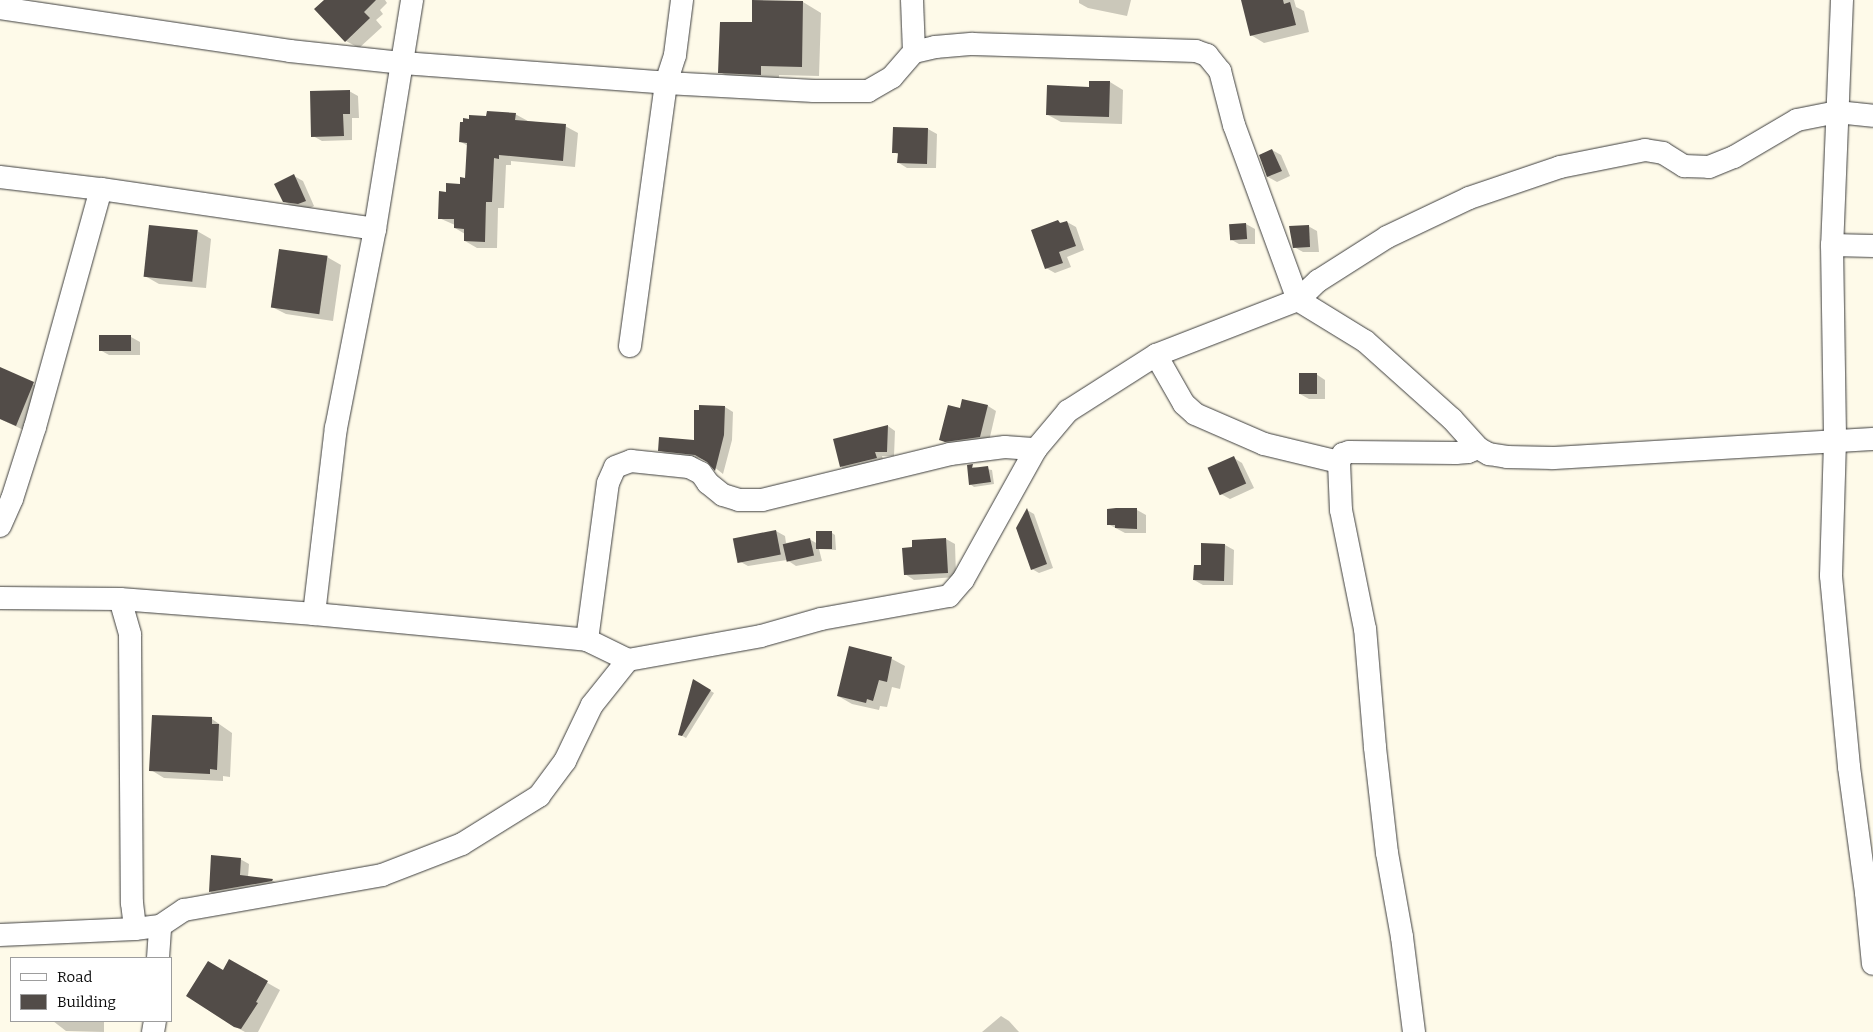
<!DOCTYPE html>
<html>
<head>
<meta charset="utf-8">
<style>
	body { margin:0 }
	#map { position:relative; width:1873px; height:1032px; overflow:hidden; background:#fefae9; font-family:Bitter,serif }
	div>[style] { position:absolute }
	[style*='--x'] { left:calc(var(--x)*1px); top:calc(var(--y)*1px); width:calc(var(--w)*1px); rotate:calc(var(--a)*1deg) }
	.shadow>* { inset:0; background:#0003 }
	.building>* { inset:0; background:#524c48; transform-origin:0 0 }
	.roads { filter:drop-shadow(0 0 1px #3d3d3d) drop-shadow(0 0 1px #3d3d3d) }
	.minor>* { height:22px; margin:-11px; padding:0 11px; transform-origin:11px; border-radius:11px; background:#fff }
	span { translate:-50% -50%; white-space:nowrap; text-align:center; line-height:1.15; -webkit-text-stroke:5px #fff; paint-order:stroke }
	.legend { position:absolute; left:10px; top:957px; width:162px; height:65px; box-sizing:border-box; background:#fff; border:1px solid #9d9d9d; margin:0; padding:6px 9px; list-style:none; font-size:15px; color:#0a0a0a }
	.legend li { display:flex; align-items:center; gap:10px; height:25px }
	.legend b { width:25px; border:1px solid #9d9d9d }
</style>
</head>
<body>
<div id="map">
	<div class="shadow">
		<div style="clip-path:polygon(326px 0,385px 0,387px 3px,380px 10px,383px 14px,376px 20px,382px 27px,359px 48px,346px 41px)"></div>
		<div style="clip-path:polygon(1079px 0,1131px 0,1127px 16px,1088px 8px,1079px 3px)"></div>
		<div style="clip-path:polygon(1242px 0,1294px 0,1296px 7px,1304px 11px,1309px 32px,1264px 43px,1251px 35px)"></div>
		<div style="clip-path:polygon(803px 2px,821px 13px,819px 76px,779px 75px,779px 85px,738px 82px,720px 72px,753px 24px)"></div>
		<div style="clip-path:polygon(1110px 82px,1123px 90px,1122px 124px,1061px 122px,1048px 115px,1090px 88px)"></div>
		<div style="clip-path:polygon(349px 91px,358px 96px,359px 118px,352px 118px,352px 140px,322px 141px,313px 136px)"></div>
		<div style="clip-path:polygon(515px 114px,528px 121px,565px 126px,578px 133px,575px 167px,511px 161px,511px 165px,506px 165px,504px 208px,498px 208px,497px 248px,477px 248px,465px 241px,465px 234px,455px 228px,455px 225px,439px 218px,448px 193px,467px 179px,468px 146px,461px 142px,488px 117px)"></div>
		<div style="clip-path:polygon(928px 129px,937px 134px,936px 168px,907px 168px,899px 163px,899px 155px,894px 152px)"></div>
		<div style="clip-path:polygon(1272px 150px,1281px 155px,1290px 176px,1277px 182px,1268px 177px,1260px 155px)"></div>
		<div style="clip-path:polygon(294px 176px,303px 181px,314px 206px,308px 209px,293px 207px,284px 201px)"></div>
		<div style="clip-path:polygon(1058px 221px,1062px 224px,1067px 222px,1076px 227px,1084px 250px,1067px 257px,1071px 267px,1055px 273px,1046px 268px)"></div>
		<div style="clip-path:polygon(1246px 224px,1255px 229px,1255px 244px,1239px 244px,1230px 239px)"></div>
		<div style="clip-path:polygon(1308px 226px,1317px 231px,1319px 252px,1303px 252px,1294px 247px)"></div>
		<div style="clip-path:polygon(197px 231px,211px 239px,206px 288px,159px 284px,145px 276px)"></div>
		<div style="clip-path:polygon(327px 257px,341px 265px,333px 321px,286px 314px,272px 307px)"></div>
		<div style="clip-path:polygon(131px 337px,140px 342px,140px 355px,109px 355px,100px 350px)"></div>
		<div style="clip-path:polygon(0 369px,47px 391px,30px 433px,0 419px)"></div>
		<div style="clip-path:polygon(1316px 374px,1325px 380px,1325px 399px,1309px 399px,1300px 394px)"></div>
		<div style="clip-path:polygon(988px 406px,996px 411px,989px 441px,949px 444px,940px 439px,960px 409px)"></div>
		<div style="clip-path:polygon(725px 407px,733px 412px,732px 440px,723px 474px,704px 459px,667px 454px,659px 450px,695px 442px)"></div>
		<div style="clip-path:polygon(888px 426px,895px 431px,894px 456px,882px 456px,884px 463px,849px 471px,841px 467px)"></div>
		<div style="clip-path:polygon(1234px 458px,1242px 463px,1254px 488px,1230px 499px,1221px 494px)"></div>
		<div style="clip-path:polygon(968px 466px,992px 470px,994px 484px,974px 487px,970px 484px)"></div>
		<div style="clip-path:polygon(1027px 510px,1034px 514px,1053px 568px,1039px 573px,1032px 569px)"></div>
		<div style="clip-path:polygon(1137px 510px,1146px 515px,1146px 533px,1125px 533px,1108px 524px,1109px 511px)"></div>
		<div style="clip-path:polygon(776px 531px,785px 536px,786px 543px,809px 539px,818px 544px,832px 533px,835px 535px,836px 550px,819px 549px,822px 561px,796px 566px,787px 560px,748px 566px,739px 561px)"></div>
		<div style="clip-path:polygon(946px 539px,955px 544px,956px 577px,914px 580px,905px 574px,913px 548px)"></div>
		<div style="clip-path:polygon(1225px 545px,1234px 550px,1233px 585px,1203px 585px,1194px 580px)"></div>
		<div style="clip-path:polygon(892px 659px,905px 666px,900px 689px,892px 687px,887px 707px,880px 706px,879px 710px,852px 704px,838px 696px)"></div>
		<div style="clip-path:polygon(694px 681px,714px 693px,686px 738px,679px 734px)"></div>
		<div style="clip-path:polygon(212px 719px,232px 733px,230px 777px,223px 776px,223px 781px,164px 778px,151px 770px)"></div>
		<div style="clip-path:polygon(240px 859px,249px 864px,248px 877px,272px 880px,281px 886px,219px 897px,210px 892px)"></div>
		<div style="clip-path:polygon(229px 961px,280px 990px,258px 1032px,245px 1032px,234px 1026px,223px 971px)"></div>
		<div style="clip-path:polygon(1001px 1016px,1009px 1021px,1019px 1032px,982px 1032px)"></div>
		<div style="clip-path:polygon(53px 1021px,104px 1021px,104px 1032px,66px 1031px)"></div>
	</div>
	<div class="building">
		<div style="clip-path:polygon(324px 0,376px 0,364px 12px,370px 18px,345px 42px,314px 9px)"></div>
		<div style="clip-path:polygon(752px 0,803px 1px,802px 67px,761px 66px,761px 75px,718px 73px,720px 22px,752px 22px)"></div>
		<div style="clip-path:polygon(1241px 0,1283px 0,1284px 4px,1290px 2px,1296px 25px,1250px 36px)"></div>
		<div style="clip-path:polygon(1089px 81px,1110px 81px,1109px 117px,1046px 115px,1047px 85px,1089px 87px)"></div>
		<div style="clip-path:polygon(350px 90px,350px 114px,343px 114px,344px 136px,311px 137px,310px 91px)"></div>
		<div style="clip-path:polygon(487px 111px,516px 113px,515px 120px,566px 124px,563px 161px,499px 155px,499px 159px,494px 158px,492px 202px,486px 202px,485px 242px,464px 241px,464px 229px,454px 228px,454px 219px,438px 219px,439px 191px,446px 192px,446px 183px,460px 184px,460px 177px,465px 178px,467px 143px,459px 142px,460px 122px,463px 122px,463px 118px,469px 119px,469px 115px,486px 116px)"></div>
		<div style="clip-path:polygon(893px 127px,928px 128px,927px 164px,897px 163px,898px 153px,892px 153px)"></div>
		<div style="clip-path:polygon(1272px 149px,1282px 171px,1267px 177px,1259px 155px)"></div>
		<div style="clip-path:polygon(294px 174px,306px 201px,298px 204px,283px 202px,274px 184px)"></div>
		<div style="clip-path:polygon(1058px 220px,1060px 223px,1067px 221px,1076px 246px,1059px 252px,1063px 263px,1045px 269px,1031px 230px)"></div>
		<div style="left:1246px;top:223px;width:16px;height:17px;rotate:86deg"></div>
		<div style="left:149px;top:225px;width:49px;height:52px;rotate:6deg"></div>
		<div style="clip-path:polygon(1309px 225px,1310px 247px,1293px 248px,1289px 226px)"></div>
		<div style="left:279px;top:249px;width:49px;height:59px;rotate:8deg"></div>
		<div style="left:99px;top:335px;width:32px;height:16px"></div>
		<div style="clip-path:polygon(0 367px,34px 382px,16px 426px,0 419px)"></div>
		<div style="left:1299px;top:373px;width:18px;height:21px"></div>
		<div style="clip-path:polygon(962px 399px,988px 405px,980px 437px,945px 442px,939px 440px,948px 405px,960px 408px)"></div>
		<div style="clip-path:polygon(699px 405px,725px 406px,724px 435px,715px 471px,707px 462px,695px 455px,658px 451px,659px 437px,694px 440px,694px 410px,699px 410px)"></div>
		<div style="clip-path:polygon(888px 425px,887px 452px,875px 452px,877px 458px,840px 467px,833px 439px)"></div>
		<div style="left:1234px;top:456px;width:30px;height:29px;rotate:66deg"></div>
		<div style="clip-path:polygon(973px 464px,972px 468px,988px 466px,991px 482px,969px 485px,967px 465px)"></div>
		<div style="clip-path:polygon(1027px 508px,1047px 564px,1031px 570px,1016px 528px)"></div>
		<div style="clip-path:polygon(1116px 508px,1137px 508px,1137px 529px,1115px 528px,1115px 525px,1107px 525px,1107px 509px)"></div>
		<div style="left:776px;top:530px;width:25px;height:44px;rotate:79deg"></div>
		<div style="left:832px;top:531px;width:18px;height:16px;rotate:90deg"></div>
		<div style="left:810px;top:538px;width:18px;height:28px;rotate:77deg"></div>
		<div style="clip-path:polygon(946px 538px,948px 573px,904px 575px,902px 548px,912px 547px,912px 540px)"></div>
		<div style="clip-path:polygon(1201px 543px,1225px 544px,1224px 581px,1193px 580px,1194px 565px,1201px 565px)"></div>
		<div style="clip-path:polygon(849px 646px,892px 657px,887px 682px,879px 680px,873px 701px,867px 699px,866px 703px,837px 696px)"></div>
		<div style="clip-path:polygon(693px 679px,711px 690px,682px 736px,678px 735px)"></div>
		<div style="clip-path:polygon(152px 715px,212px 717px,212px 724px,219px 724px,217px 770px,210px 769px,210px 774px,149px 771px)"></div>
		<div style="clip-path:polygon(211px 855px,241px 858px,240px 875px,273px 879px,272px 881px,209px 892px)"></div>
		<div style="clip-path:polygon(229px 959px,268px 981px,256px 1002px,258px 1003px,241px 1029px,234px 1027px,186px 996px,208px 961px,223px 970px)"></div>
	</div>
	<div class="roads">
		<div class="minor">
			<div style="--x:912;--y:0;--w:52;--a:87.8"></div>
			<div style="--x:1842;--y:0;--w:245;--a:92.3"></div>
			<div style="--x:1832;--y:245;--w:196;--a:89.1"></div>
			<div style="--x:1835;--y:441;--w:135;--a:91.7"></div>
			<div style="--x:1831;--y:576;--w:192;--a:84.6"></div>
			<div style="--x:1849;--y:767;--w:127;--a:82.3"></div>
			<div style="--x:1866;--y:893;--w:71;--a:84.4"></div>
			<div style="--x:0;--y:8;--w:293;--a:8.4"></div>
			<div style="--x:290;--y:51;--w:114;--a:6.1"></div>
			<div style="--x:403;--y:63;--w:264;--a:4.3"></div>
			<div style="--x:666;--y:83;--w:148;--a:3.1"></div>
			<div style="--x:814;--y:91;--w:54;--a:0"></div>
			<div style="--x:868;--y:91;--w:28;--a:-30"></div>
			<div style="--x:892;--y:77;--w:33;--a:-49"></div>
			<div style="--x:914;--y:52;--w:22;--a:-13"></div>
			<div style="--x:935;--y:47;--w:38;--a:-5"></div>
			<div style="--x:973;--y:44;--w:223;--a:1.8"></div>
			<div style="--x:1196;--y:51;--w:12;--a:20"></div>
			<div style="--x:1207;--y:55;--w:21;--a:51"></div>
			<div style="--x:1220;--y:71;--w:56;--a:75.5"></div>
			<div style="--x:1234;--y:125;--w:186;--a:69.9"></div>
			<div style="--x:1298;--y:300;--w:79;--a:31.5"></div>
			<div style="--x:1365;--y:341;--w:117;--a:41.9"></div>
			<div style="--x:1452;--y:419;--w:39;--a:48"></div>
			<div style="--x:1478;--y:448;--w:13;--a:29"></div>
			<div style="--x:1489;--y:454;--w:18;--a:9"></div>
			<div style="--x:1507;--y:457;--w:46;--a:1.2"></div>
			<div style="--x:1553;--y:458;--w:321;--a:-3.4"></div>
			<div style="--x:0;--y:177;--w:102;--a:6.8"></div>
			<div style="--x:101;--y:189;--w:277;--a:8.3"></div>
			<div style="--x:1832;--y:245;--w:41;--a:1.4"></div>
			<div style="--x:630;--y:346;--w:265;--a:-82.2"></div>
			<div style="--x:666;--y:83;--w:29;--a:-72"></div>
			<div style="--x:675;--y:55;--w:55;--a:-82.7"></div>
			<div style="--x:1156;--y:355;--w:56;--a:60.3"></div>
			<div style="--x:1184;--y:404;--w:15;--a:42"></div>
			<div style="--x:1195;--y:414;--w:75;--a:23.5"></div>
			<div style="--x:1264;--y:444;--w:77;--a:13.5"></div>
			<div style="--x:0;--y:526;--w:30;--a:-66"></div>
			<div style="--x:12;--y:499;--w:76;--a:-72.3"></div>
			<div style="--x:35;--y:427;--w:247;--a:-74.5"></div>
			<div style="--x:0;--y:598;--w:120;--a:0.5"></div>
			<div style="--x:120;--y:599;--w:195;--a:4.4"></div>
			<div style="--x:314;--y:614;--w:274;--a:5.4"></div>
			<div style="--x:587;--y:640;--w:46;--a:26"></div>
			<div style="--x:120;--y:599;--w:37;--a:74"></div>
			<div style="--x:130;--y:635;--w:268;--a:89.6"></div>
			<div style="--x:132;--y:903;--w:26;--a:83"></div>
			<div style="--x:314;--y:614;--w:187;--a:-83.3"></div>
			<div style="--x:336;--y:428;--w:203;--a:-78.9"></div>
			<div style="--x:375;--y:229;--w:232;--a:-80.8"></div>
			<div style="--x:587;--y:640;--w:158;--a:-82.4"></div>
			<div style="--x:608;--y:483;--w:17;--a:-66"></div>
			<div style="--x:615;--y:467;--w:17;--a:-21"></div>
			<div style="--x:631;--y:461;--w:58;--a:5.9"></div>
			<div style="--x:689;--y:467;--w:13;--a:27"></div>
			<div style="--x:701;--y:473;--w:12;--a:55"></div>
			<div style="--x:708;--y:483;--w:19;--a:39"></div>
			<div style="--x:723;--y:495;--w:17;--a:17"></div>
			<div style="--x:739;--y:500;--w:23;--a:0"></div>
			<div style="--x:762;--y:500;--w:194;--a:-13.7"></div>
			<div style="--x:950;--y:454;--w:55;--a:-7.3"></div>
			<div style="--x:1005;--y:447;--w:31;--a:4"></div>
			<div style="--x:0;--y:935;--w:135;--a:-2.5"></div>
			<div style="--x:135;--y:929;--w:25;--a:-7"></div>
			<div style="--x:160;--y:926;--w:29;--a:-34"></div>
			<div style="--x:184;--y:910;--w:201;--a:-10"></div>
			<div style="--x:382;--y:875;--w:86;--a:-21.2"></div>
			<div style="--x:462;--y:844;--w:91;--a:-31.9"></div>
			<div style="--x:539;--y:796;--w:44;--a:-53.4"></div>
			<div style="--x:565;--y:761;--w:62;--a:-64.3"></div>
			<div style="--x:592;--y:705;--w:58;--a:-51.3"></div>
			<div style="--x:628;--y:660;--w:135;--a:-10.2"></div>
			<div style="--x:761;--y:636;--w:62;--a:-15.8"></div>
			<div style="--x:821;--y:619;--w:130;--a:-10.2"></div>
			<div style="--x:949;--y:596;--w:21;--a:-49"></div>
			<div style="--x:963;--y:580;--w:150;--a:-60.9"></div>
			<div style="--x:1036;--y:449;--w:50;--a:-49.9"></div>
			<div style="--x:1068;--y:411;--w:104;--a:-32.5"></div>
			<div style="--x:1156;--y:355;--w:152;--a:-21.2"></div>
			<div style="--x:1298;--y:300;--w:28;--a:-44"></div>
			<div style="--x:1318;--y:281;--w:82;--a:-32.5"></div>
			<div style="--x:1387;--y:237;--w:91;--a:-25.4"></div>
			<div style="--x:1469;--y:198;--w:96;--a:-18.8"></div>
			<div style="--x:1560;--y:167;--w:87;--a:-11.3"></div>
			<div style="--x:1645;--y:150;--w:18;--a:9"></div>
			<div style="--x:1663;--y:153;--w:25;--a:32"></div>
			<div style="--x:1684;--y:166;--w:25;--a:2"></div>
			<div style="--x:1709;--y:167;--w:27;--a:-22"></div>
			<div style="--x:1734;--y:157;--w:73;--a:-30.4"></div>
			<div style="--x:1797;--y:120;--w:41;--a:-11.3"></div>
			<div style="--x:1837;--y:112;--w:36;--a:6"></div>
			<div style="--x:158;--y:958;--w:32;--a:-86"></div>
			<div style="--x:153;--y:1032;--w:11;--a:-80"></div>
			<div style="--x:1414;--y:1032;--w:96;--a:-97.2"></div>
			<div style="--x:1402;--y:937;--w:85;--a:-100.1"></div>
			<div style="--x:1387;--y:853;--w:107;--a:-96.5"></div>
			<div style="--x:1375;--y:747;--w:118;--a:-94.8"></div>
			<div style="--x:1365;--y:629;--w:121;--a:-101.4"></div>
			<div style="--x:1341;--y:510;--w:48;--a:-92.4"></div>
			<div style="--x:1339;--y:462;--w:9;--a:-63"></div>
			<div style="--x:1343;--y:454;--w:6;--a:-18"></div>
			<div style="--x:1349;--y:452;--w:107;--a:0.5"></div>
			<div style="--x:1456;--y:453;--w:12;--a:-5"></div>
			<div style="--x:1468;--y:452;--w:11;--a:-22"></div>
		</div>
	</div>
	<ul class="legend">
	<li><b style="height:6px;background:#fff"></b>Road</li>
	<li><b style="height:14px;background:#524c48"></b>Building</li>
	</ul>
</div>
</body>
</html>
